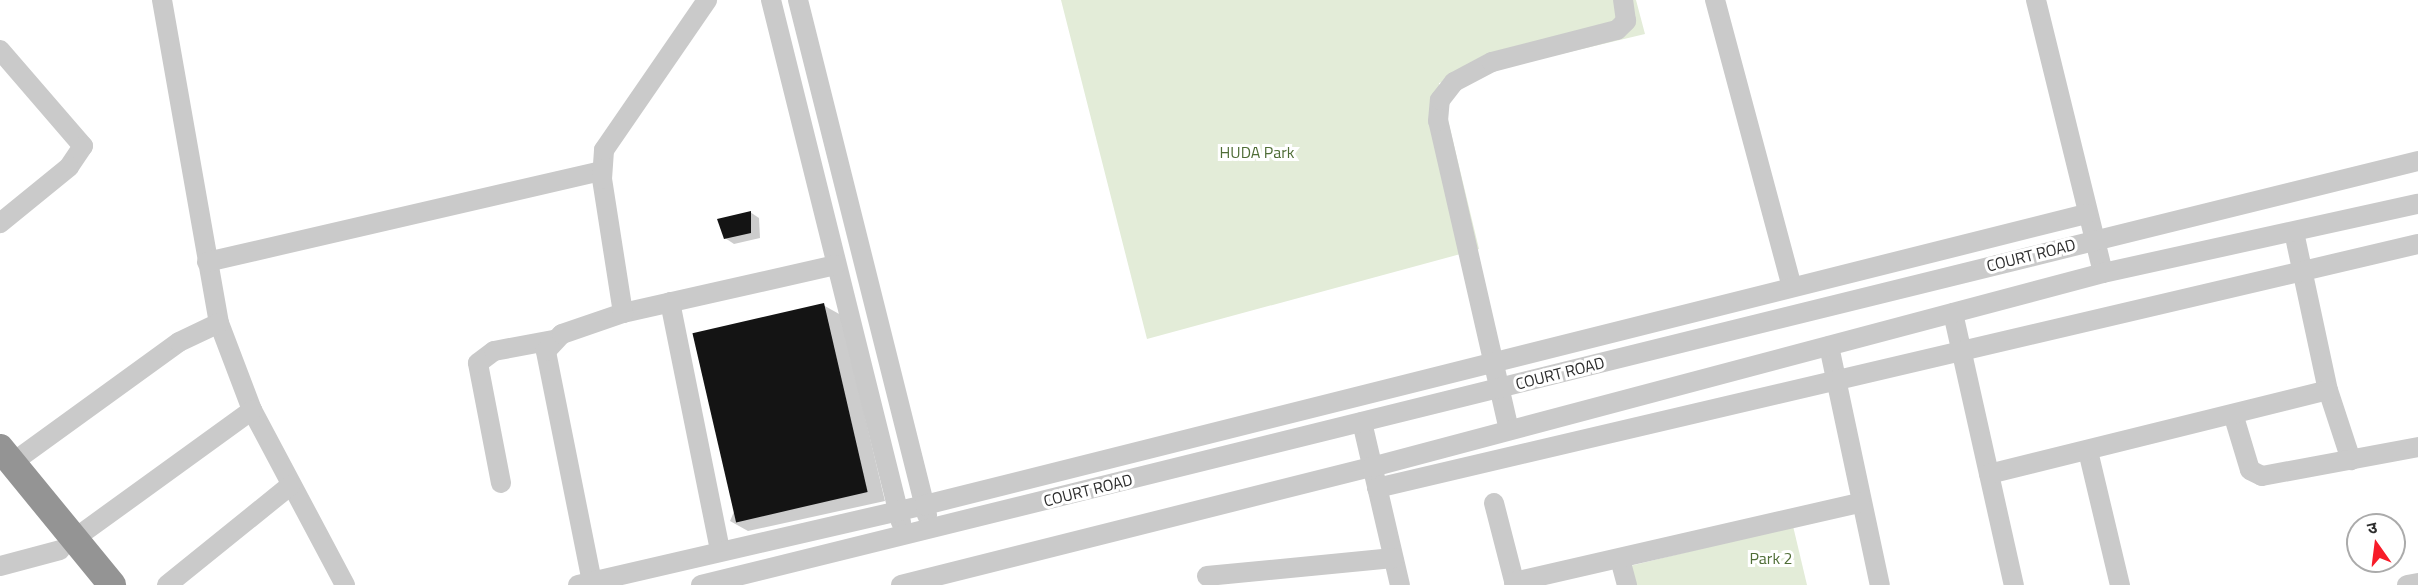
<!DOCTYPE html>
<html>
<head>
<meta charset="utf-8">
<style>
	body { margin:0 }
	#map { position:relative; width:2418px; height:585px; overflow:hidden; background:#fff; font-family:"Titillium Web","Noto Sans Devanagari",sans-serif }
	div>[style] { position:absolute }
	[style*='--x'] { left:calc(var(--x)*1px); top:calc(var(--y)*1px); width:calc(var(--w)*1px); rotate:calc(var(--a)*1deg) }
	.green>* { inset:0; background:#e3ecd8 }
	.shadow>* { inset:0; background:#0003 }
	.building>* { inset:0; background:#141414; transform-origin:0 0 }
	.minor>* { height:20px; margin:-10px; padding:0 10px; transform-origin:10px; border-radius:10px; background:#cacaca }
	.highway>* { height:28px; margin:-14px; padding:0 14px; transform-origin:14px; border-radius:14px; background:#949494 }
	span { translate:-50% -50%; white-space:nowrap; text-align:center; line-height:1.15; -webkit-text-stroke:6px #fff; paint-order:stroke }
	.park-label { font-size:16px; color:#4f6d36 }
	.street-label { font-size:16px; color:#2d2d2d }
	.north { position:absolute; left:2346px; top:513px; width:60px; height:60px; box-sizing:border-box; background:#fff; border:2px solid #ababab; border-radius:50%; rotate:346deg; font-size:16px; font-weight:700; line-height:24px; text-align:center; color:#2d2d2d }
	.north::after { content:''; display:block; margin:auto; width:21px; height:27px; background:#f71c29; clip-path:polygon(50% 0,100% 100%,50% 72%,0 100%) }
</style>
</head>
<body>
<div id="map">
	<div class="green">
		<div style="clip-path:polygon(1061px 0,1636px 0,1645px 34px,1439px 83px,1479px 249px,1147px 339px)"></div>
		<div style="clip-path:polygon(1793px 526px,1807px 585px,1635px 585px,1630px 566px)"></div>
	</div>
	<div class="shadow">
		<div style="clip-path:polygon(750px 212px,759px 218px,760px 238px,734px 244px,725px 238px)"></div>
		<div style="clip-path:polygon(823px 305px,841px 315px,885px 501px,748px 531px,730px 521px)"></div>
	</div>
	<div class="building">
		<div style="clip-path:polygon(751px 211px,751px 233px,724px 239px,717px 219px)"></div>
		<div style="left:824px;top:303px;width:194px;height:135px;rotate:77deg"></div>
	</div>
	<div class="minor">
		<div style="--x:162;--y:0;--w:328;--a:80"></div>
		<div style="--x:219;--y:323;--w:93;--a:69.2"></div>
		<div style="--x:252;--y:410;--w:198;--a:62"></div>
		<div style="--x:771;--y:0;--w:538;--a:76.02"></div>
		<div style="--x:798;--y:0;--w:531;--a:75.94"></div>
		<div style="--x:1715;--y:0;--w:297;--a:75"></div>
		<div style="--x:2036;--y:0;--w:281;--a:76.2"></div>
		<div style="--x:0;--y:50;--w:127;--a:49.2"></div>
		<div style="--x:83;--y:146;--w:25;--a:124"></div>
		<div style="--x:69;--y:167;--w:89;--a:140.9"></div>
		<div style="--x:2294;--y:232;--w:162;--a:77.9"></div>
		<div style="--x:2328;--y:390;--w:74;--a:71.8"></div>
		<div style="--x:207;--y:262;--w:404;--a:-13"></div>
		<div style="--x:670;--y:302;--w:254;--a:78.6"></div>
		<div style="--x:623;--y:313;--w:218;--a:-12.7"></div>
		<div style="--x:1953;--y:313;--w:279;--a:77.4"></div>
		<div style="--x:1829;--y:346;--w:244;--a:78"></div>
		<div style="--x:2234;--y:417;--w:55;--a:73.2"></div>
		<div style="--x:2250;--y:470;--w:13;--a:27"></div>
		<div style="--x:2262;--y:476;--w:159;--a:-10.5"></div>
		<div style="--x:1362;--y:422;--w:167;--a:76.9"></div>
		<div style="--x:1509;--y:430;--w:317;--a:-102.9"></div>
		<div style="--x:1438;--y:121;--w:21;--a:-85"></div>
		<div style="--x:1440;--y:100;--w:23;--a:-52"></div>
		<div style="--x:1454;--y:82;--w:43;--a:-27.8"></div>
		<div style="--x:1492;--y:62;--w:129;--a:-14.4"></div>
		<div style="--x:1617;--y:30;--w:13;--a:-45"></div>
		<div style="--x:1626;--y:21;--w:21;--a:-98"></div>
		<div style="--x:2088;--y:451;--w:138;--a:76.6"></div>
		<div style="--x:12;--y:463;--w:206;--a:-35.9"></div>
		<div style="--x:179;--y:342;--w:44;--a:-25.4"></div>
		<div style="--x:1989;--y:474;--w:349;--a:-13.9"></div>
		<div style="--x:501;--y:483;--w:122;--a:-100.9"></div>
		<div style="--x:478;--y:363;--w:20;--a:-37"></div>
		<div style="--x:494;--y:351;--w:60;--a:-10.6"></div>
		<div style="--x:1377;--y:488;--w:1069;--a:-13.19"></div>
		<div style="--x:1494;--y:503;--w:85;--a:75.6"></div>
		<div style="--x:74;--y:539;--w:220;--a:-35.9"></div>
		<div style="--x:1620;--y:559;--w:27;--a:75"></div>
		<div style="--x:0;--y:566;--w:62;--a:-14.9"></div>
		<div style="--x:1207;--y:576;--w:187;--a:-5.5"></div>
		<div style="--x:592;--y:582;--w:236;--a:-101.3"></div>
		<div style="--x:546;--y:351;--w:23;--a:-47"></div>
		<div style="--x:562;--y:334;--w:65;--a:-19"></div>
		<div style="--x:623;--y:313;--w:136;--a:-98.9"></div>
		<div style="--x:602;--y:179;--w:29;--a:-86"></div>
		<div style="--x:604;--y:150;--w:182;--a:-55.5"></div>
		<div style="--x:1514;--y:582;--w:355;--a:-12.9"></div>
		<div style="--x:167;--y:585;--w:159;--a:-38.9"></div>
		<div style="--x:578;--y:585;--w:356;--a:-13"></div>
		<div style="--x:925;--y:505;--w:1197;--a:-14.07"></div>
		<div style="--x:701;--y:585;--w:1769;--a:-13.87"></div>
		<div style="--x:901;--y:585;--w:486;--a:-14.1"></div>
		<div style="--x:1372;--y:467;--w:756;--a:-14.86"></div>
		<div style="--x:2103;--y:273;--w:322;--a:-12.4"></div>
		<div style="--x:2407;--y:585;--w:11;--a:-10"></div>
	</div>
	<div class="highway">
		<div style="--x:0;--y:448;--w:177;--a:50.7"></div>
	</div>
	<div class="park-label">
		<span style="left:1257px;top:152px">HUDA Park</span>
		<span style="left:1771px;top:558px">Park 2</span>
	</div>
	<div class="street-label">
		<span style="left:2031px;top:255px;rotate:-14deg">COURT ROAD</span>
		<span style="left:1560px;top:373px;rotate:-14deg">COURT ROAD</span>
		<span style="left:1088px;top:490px;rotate:-14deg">COURT ROAD</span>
	</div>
	<div class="north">उ</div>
</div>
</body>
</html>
